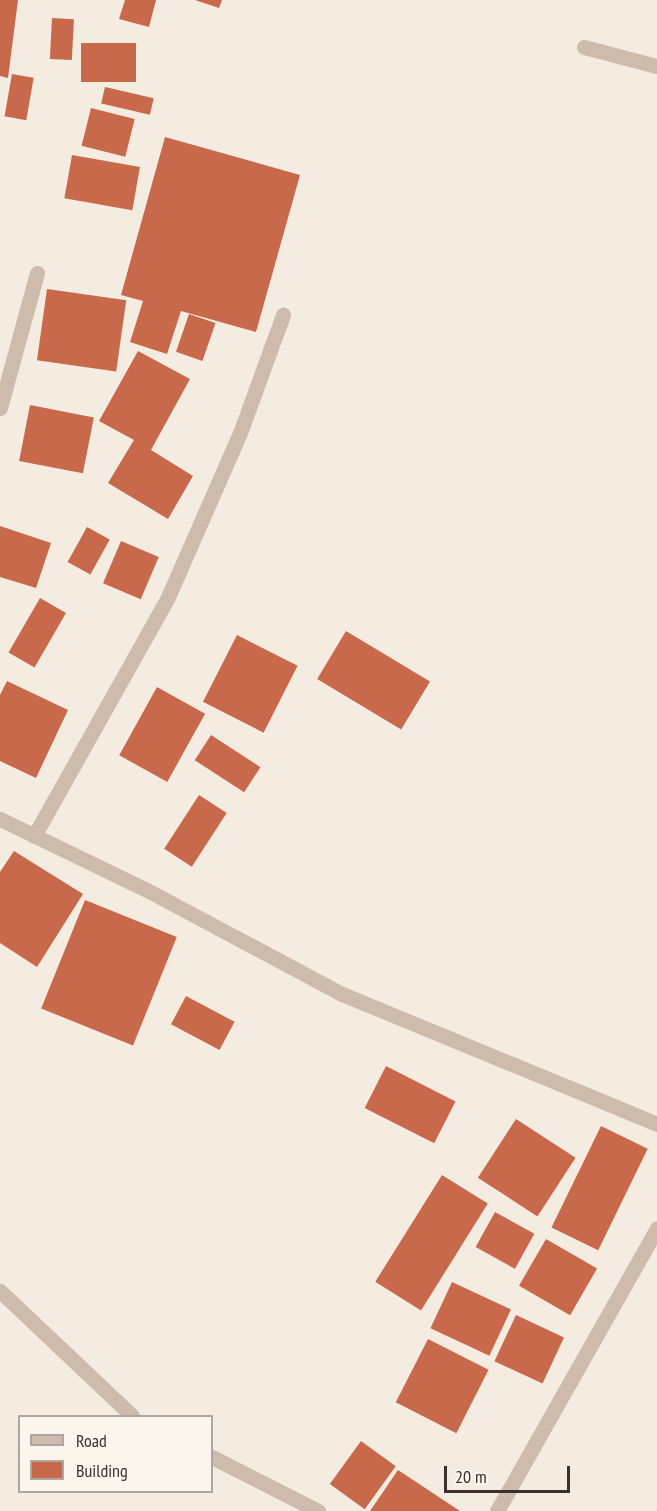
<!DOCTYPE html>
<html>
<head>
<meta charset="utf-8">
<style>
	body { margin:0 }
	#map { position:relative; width:657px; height:1511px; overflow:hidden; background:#f4ebe1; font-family:"PT Sans Narrow",sans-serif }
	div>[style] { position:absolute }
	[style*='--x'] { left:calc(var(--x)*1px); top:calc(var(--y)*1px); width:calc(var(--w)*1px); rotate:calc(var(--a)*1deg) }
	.building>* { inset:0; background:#c8694b; transform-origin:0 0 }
	.minor>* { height:15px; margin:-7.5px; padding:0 7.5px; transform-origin:7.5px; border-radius:7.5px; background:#cdbbac }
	span { translate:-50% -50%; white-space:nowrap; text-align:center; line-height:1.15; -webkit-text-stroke:6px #fbf5ee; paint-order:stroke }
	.legend { position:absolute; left:18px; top:1415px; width:195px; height:78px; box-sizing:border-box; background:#fbf5ee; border:2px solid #aea6a0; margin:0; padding:8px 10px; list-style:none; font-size:18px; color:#3b302b }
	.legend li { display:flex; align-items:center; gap:12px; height:30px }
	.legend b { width:30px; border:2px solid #aea6a0 }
	.scale { position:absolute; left:444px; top:1466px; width:126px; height:27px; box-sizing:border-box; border:3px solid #3b302b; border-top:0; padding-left:8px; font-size:18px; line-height:21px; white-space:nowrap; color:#3b302b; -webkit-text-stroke:4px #fbf5ee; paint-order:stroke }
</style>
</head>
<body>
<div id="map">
	<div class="building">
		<div style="clip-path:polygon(0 0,18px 0,8px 78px,0 76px)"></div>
		<div style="clip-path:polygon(125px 0,156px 0,149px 27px,119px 19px)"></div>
		<div style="clip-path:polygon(195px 0,222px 0,219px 8px)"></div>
		<div style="left:52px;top:18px;width:22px;height:41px;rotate:3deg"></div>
		<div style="left:81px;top:43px;width:55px;height:39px"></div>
		<div style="left:12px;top:74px;width:22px;height:43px;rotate:10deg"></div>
		<div style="left:105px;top:87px;width:50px;height:17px;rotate:13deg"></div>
		<div style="left:91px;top:108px;width:45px;height:39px;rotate:14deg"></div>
		<div style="clip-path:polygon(165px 137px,300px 175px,256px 332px,181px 311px,167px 354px,130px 342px,143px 301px,121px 295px)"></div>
		<div style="left:72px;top:155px;width:69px;height:44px;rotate:10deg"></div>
		<div style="left:47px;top:289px;width:80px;height:72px;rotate:8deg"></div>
		<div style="left:189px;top:314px;width:28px;height:40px;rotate:19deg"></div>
		<div style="clip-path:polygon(138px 351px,190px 379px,151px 450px,193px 476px,168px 519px,108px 483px,134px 440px,99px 421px)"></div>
		<div style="left:30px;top:405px;width:65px;height:57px;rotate:11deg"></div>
		<div style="clip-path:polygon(0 526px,51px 543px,36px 588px,0 577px)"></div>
		<div style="left:87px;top:527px;width:26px;height:40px;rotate:29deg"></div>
		<div style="left:121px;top:541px;width:41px;height:46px;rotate:23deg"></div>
		<div style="left:40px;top:598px;width:30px;height:63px;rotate:30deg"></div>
		<div style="left:346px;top:631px;width:98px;height:56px;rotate:31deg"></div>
		<div style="left:237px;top:635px;width:68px;height:75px;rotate:27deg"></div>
		<div style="clip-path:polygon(7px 681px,68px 710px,36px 778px,0 761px,0 695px)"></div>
		<div style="left:157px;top:687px;width:55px;height:78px;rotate:29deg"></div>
		<div style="left:211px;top:735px;width:59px;height:30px;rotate:33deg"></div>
		<div style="left:199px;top:795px;width:33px;height:64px;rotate:33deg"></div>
		<div style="clip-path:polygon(14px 851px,83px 894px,37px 967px,0 943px,0 872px)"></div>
		<div style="left:85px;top:900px;width:99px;height:117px;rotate:22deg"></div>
		<div style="left:186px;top:996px;width:55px;height:32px;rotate:28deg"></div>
		<div style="left:386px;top:1066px;width:78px;height:47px;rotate:27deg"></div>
		<div style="left:516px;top:1119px;width:71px;height:70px;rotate:33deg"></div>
		<div style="left:601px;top:1126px;width:52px;height:113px;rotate:26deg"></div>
		<div style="left:442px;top:1175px;width:54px;height:126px;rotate:32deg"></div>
		<div style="left:495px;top:1212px;width:45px;height:40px;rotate:29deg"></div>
		<div style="left:546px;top:1239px;width:59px;height:54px;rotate:30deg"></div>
		<div style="left:452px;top:1282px;width:65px;height:51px;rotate:25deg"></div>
		<div style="left:516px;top:1315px;width:53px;height:51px;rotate:25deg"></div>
		<div style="left:428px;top:1339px;width:68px;height:71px;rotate:27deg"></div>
		<div style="left:361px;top:1441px;width:43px;height:53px;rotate:36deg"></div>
		<div style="clip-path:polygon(398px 1470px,460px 1511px,370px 1511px)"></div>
	</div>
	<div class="minor">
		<div style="--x:584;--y:47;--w:75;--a:14.6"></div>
		<div style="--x:0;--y:408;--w:140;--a:-74.7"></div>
		<div style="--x:0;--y:819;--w:163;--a:25.8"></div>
		<div style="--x:147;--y:890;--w:221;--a:28.1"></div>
		<div style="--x:342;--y:994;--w:341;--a:22.4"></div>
		<div style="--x:34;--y:836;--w:274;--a:-60.7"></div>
		<div style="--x:168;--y:597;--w:179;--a:-66.3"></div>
		<div style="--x:240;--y:433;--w:126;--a:-70"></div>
		<div style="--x:0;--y:1291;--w:182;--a:43.4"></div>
		<div style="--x:212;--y:1457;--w:119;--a:27"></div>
		<div style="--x:497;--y:1511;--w:325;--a:-60.5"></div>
	</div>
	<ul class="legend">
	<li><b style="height:8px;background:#cdbbac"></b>Road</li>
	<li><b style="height:16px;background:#c8694b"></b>Building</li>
	</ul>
	<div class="scale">20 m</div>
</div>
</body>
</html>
